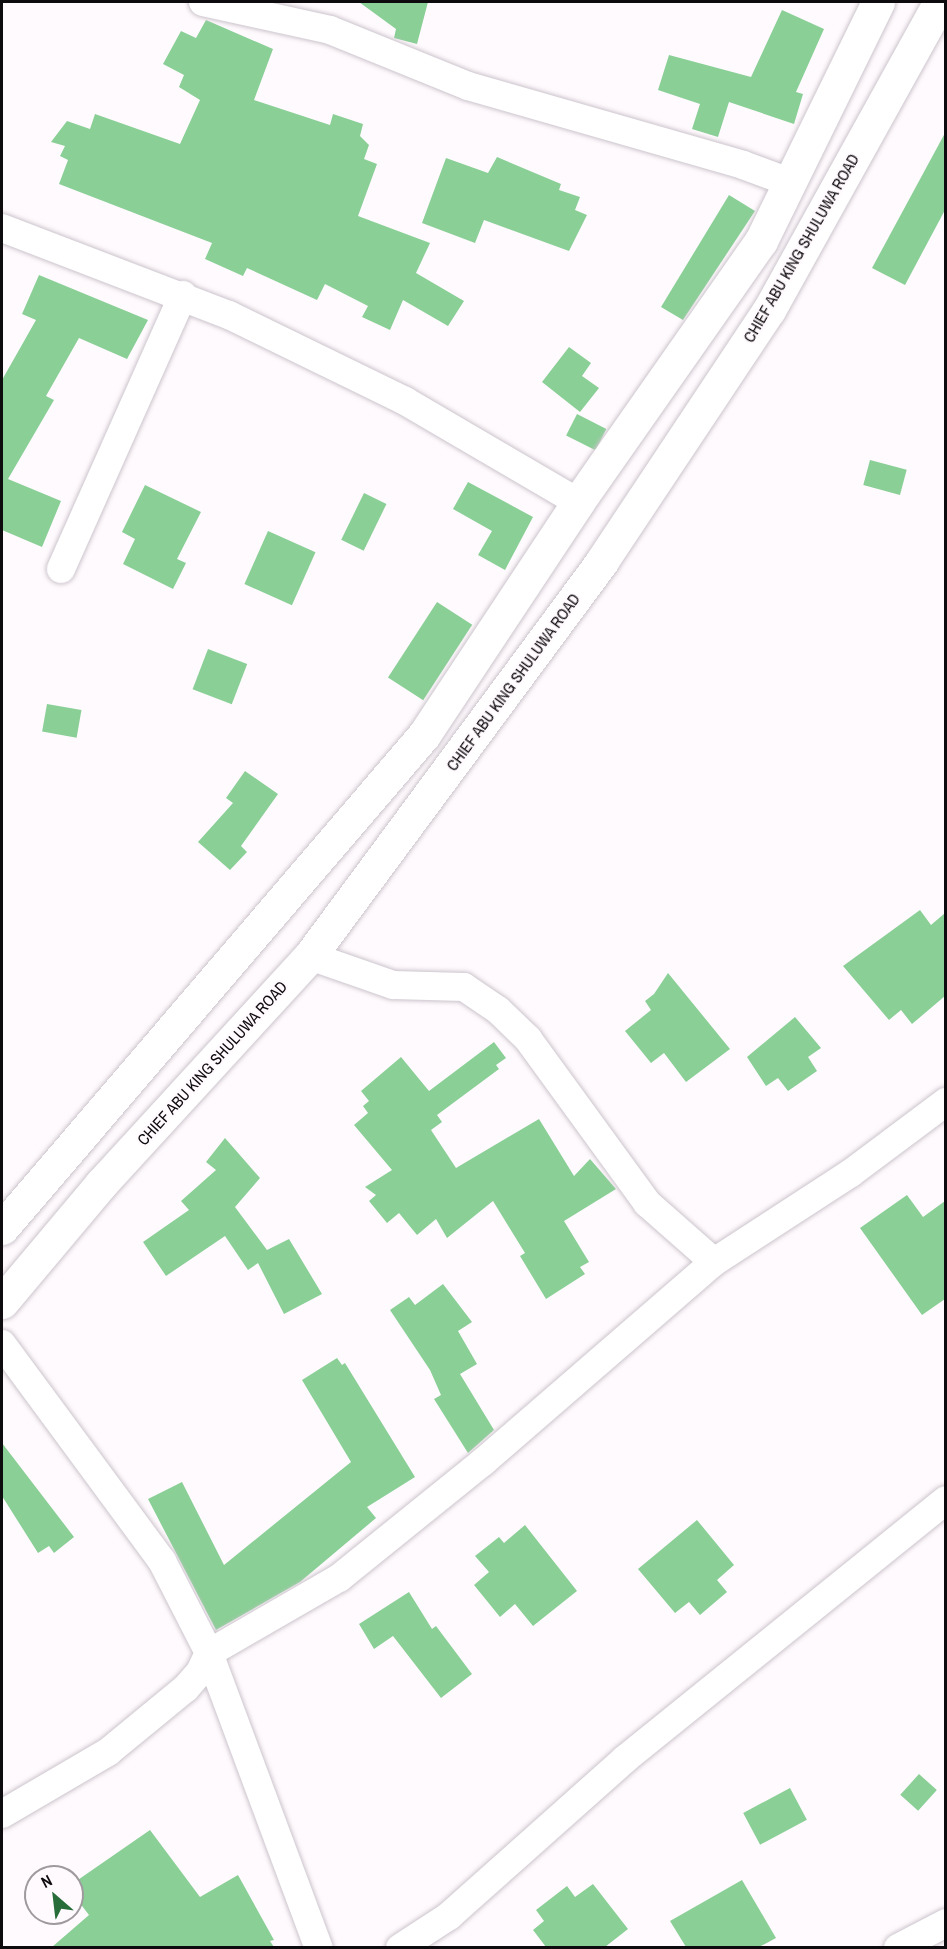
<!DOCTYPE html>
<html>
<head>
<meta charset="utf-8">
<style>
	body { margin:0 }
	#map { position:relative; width:947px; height:1949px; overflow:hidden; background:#fffafe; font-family:"Archivo Narrow",sans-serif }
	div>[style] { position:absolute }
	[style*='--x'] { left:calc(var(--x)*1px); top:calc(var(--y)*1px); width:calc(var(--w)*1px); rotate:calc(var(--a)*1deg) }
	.building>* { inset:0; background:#8acf96; transform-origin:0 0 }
	.roads { filter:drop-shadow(0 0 2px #ccc5cc) drop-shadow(0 0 2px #ccc5cc) }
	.street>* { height:28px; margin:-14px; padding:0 14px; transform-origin:14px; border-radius:14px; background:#fff }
	.secondary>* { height:33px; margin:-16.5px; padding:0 16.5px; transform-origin:16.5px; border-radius:16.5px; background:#fff }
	span { translate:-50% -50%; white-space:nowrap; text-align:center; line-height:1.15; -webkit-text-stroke:4.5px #fffafe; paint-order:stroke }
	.street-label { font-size:16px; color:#0d0b0d }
	.frame { position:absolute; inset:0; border:3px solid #0d0b0d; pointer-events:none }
	.north { position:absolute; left:24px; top:1865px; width:60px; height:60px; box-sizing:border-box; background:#fffafe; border:2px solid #9e9a9e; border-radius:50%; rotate:332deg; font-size:16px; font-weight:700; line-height:24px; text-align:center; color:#0d0b0d }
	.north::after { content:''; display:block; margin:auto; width:21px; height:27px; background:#276d39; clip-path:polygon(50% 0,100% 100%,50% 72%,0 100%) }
</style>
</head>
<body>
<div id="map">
	<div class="building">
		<div style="clip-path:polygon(359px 2px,428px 2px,417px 44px,394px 38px,396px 29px)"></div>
		<div style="clip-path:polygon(782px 10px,824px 29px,796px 92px,803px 94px,794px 124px,729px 102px,718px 137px,692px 129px,700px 104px,658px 90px,669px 55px,751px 77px)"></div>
		<div style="clip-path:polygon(206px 20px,273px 49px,254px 100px,330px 125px,333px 114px,363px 124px,360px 136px,369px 145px,364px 159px,377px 164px,358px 216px,430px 243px,416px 273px,464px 301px,448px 326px,403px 300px,390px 330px,362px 317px,368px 306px,325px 284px,317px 300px,247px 268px,243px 276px,205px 259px,212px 243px,59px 184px,68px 160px,60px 156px,65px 146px,51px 142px,67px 121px,90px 129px,95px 114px,180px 144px,200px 100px,179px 87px,184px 75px,163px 64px,181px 31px,196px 38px)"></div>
		<div style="clip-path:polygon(945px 133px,945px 210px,905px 285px,872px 268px)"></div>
		<div style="clip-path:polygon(497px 157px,561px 184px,559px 190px,580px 197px,575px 210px,587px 215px,569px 251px,484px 220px,475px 243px,422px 223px,446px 158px,488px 173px)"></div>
		<div style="clip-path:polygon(729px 195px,755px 211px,683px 320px,661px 307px)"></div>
		<div style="clip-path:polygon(39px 275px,148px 320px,127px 359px,79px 338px,46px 396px,54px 400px,8px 479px,61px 501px,42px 547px,2px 530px,2px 380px,36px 320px,22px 314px)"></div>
		<div style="clip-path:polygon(569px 347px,591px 363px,582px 376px,599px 388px,580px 412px,542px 382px)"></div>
		<div style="left:577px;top:414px;width:33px;height:24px;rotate:27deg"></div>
		<div style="left:870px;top:460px;width:38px;height:26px;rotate:15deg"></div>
		<div style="clip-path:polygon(468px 482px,533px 517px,505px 570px,478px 555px,492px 531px,453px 509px)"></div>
		<div style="clip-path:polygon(145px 485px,201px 512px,177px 559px,186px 563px,173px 589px,123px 564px,135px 539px,122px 532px)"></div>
		<div style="left:364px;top:493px;width:25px;height:52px;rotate:26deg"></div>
		<div style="left:268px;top:531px;width:52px;height:58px;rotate:24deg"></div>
		<div style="left:437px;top:602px;width:42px;height:90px;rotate:33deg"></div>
		<div style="left:208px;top:649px;width:42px;height:43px;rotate:21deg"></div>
		<div style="left:47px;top:704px;width:35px;height:28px;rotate:10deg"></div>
		<div style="clip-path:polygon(245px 771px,278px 794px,241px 846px,247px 852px,230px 870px,198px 842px,233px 803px,226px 798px)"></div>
		<div style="clip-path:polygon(920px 910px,931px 925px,945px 913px,945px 996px,912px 1024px,901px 1010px,889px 1020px,843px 966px)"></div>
		<div style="clip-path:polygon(668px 973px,730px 1049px,686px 1082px,664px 1053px,651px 1063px,625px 1031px,651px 1010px,645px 1001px,654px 994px)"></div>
		<div style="clip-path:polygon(795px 1017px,821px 1048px,808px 1057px,817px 1071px,788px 1091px,778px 1078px,766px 1086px,747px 1057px)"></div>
		<div style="clip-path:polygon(494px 1042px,506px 1058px,496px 1065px,499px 1069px,437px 1115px,442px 1122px,431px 1130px,456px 1168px,539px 1119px,574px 1176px,590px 1159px,616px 1189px,564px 1221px,589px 1262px,580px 1267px,585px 1274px,546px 1299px,520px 1256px,525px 1253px,493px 1201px,447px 1238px,436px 1219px,417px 1235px,399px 1213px,387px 1223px,369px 1201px,376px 1195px,365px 1187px,392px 1170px,354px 1125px,368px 1113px,363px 1106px,369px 1101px,361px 1091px,401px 1057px,429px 1091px)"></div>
		<div style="clip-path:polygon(225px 1138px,260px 1178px,235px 1207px,267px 1250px,289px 1239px,322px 1294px,284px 1314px,258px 1263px,248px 1270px,225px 1236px,166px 1276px,143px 1242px,189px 1210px,181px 1201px,216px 1170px,206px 1162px)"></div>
		<div style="clip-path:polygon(907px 1195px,923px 1217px,945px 1201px,945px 1299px,922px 1315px,860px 1228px)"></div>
		<div style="clip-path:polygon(443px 1284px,472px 1322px,458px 1331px,477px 1364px,460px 1374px,494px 1430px,468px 1453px,434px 1399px,441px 1395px,430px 1370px,390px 1310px,409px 1297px,415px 1305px)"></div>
		<div style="clip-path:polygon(337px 1358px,342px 1365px,345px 1363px,415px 1477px,367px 1507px,376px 1518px,300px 1582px,216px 1630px,148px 1499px,182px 1482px,224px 1565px,351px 1462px,302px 1380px)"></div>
		<div style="clip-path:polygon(2px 1443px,74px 1537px,54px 1553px,49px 1546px,38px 1553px,2px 1496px)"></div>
		<div style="clip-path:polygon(697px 1520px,734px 1565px,717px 1580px,727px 1592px,700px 1615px,689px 1602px,675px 1613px,638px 1569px)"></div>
		<div style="clip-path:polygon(525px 1525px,577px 1591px,533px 1626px,515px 1604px,500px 1617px,474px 1585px,489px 1572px,475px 1556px,499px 1537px,504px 1543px)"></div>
		<div style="clip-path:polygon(409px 1592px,432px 1629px,436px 1626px,472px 1674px,441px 1698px,393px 1636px,374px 1649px,359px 1624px)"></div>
		<div style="left:919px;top:1774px;width:24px;height:28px;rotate:42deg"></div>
		<div style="left:790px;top:1788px;width:36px;height:53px;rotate:62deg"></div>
		<div style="clip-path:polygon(150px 1830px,200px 1897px,238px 1875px,274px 1940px,270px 1941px,274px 1947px,52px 1947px,89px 1915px,72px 1893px,72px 1884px)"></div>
		<div style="clip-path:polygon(742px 1880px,776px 1938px,759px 1947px,686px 1947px,670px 1921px)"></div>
		<div style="clip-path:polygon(593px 1884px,628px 1929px,605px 1947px,546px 1947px,533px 1930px,544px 1921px,536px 1910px,567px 1886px,575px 1897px)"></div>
	</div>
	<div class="roads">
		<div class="street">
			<div style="--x:203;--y:2;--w:130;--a:12.4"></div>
			<div style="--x:330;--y:30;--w:149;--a:22.1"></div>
			<div style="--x:468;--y:86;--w:286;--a:16"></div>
			<div style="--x:743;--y:165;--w:49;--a:20.3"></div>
			<div style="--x:2;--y:228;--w:243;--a:21"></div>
			<div style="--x:229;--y:315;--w:196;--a:26"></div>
			<div style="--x:405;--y:401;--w:200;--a:30.3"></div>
			<div style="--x:61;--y:569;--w:300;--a:-66"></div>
			<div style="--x:310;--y:956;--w:88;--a:19.3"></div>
			<div style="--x:393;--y:985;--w:71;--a:1.6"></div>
			<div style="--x:464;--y:987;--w:41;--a:34.1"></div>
			<div style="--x:498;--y:1010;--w:42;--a:44"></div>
			<div style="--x:528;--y:1039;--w:203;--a:54"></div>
			<div style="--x:647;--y:1203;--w:89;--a:41.4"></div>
			<div style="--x:2;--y:1344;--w:270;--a:53.6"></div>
			<div style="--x:162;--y:1561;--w:103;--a:62.9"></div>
			<div style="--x:209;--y:1653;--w:315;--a:69.6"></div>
			<div style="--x:2;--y:1814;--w:123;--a:-30.3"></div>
			<div style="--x:108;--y:1752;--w:101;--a:-39.4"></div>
			<div style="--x:186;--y:1688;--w:21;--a:-49"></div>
			<div style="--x:200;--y:1672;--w:21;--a:-65"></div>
			<div style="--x:209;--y:1653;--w:150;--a:-30"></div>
			<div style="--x:339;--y:1578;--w:185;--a:-38.9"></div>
			<div style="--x:483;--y:1462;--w:306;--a:-40.9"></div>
			<div style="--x:714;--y:1262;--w:163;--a:-33"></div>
			<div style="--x:851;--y:1173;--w:119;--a:-36.8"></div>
			<div style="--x:400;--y:1948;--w:59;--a:-33.1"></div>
			<div style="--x:449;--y:1916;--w:236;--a:-41.7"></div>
			<div style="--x:625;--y:1759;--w:412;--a:-38.9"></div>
			<div style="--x:898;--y:1948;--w:54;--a:-27.5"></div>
		</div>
		<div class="secondary">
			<div style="--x:2;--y:1228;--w:649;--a:-49.44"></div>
			<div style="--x:424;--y:735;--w:279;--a:-56.5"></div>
			<div style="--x:578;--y:502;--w:319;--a:-55"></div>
			<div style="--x:761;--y:241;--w:266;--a:-63.9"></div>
			<div style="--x:2;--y:1302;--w:154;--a:-50"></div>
			<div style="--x:101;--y:1184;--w:309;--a:-47.5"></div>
			<div style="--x:310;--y:956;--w:491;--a:-53.5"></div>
			<div style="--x:602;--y:561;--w:301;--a:-56.4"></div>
			<div style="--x:769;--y:310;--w:352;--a:-61"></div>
		</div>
	</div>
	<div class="street-label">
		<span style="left:801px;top:248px;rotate:-60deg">CHIEF ABU KING SHULUWA ROAD</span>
		<span style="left:513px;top:682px;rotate:-54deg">CHIEF ABU KING SHULUWA ROAD</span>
		<span style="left:212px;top:1063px;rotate:-48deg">CHIEF ABU KING SHULUWA ROAD</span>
	</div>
	<div class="frame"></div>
	<div class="north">N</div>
</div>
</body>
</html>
